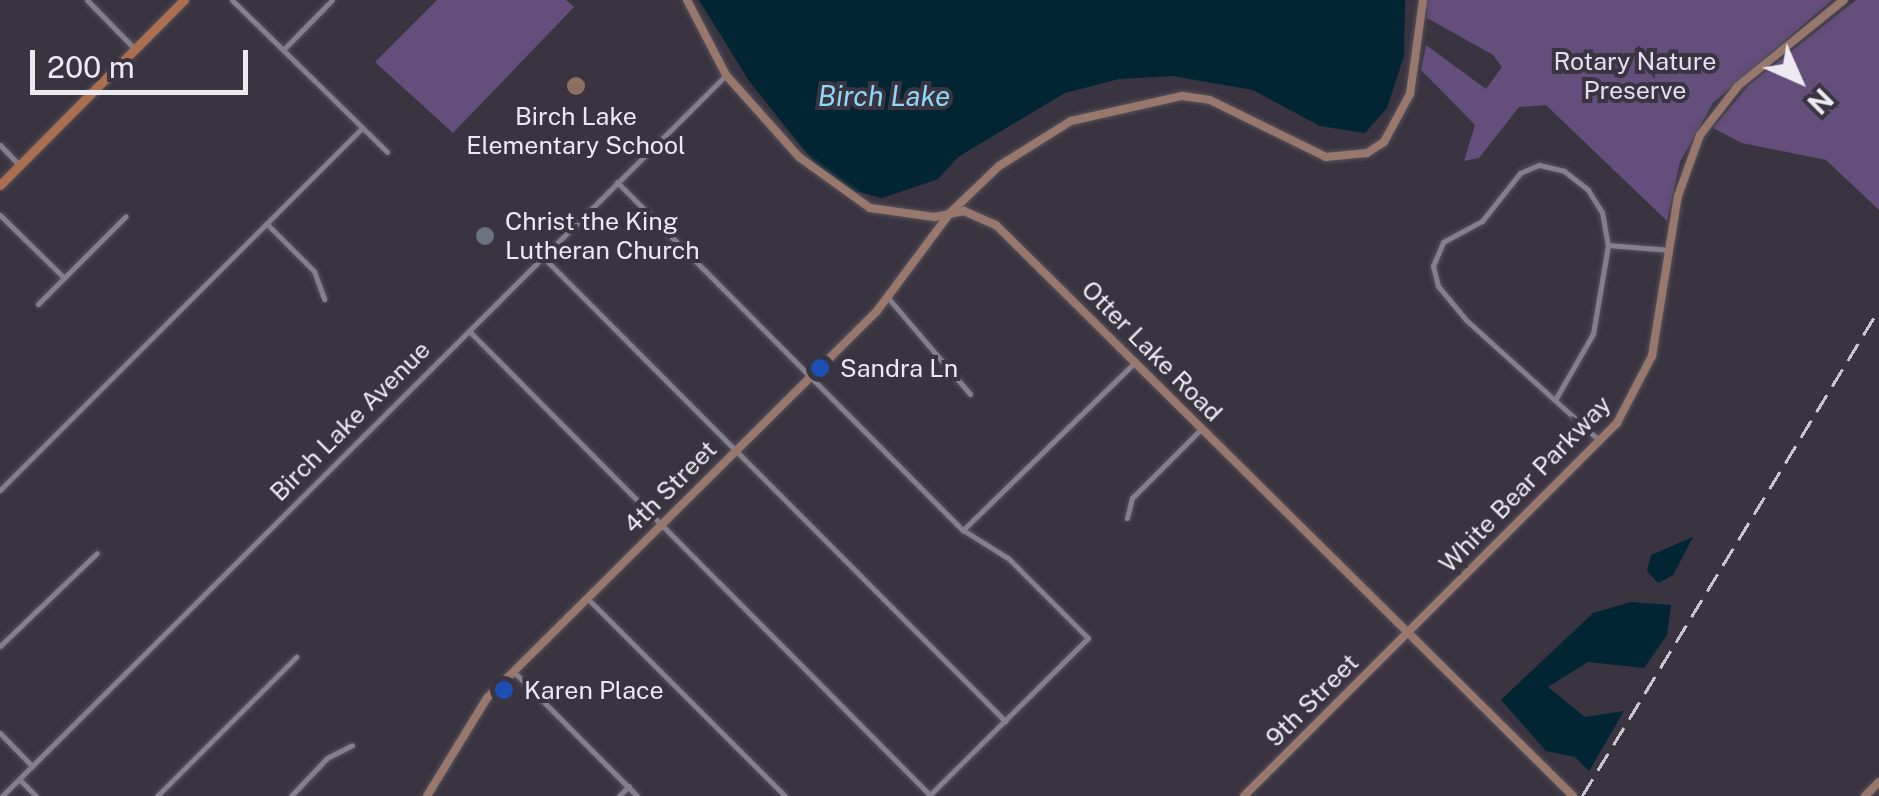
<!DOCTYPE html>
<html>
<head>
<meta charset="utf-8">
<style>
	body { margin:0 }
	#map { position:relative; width:1879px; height:796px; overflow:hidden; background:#39343f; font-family:"Public Sans",sans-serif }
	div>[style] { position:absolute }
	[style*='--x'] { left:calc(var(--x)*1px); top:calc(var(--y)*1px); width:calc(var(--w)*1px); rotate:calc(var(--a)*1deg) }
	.green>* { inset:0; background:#634e7c }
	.water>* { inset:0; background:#012532 }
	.roads { filter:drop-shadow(0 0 2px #55515b) drop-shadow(0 0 2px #55515b) }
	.street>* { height:5px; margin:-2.5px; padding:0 2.5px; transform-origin:2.5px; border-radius:2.5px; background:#847f8c }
	.secondary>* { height:8px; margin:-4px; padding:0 4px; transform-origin:4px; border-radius:4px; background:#98776d }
	.primary>* { height:9px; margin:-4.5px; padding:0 4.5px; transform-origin:4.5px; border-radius:4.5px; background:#ab6e4f }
	.rail>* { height:2.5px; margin-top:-1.25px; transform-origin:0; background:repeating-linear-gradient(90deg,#c9c5cd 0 20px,transparent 0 30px) }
	.dots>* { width:28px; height:28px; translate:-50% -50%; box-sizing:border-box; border:5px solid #39343f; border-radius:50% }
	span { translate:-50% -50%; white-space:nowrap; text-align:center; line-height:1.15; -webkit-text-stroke:8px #39343f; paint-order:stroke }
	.park-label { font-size:25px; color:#e5ddf1 }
	.poi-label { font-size:25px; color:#ece9f0 }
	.left { translate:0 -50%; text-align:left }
	.street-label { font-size:25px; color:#ece9f0 }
	.water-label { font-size:28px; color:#8dd8f9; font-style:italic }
	.north { position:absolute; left:1749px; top:30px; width:100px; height:100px; -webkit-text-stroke:8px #39343f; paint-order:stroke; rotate:135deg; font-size:28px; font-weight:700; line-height:40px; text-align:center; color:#ece9f0 }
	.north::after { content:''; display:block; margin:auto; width:35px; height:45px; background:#ece9f0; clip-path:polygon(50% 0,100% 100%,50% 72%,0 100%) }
	.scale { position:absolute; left:30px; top:50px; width:218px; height:45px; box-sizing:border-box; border:5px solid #ece9f0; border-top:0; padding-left:12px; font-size:30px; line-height:35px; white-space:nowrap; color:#ece9f0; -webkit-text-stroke:8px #39343f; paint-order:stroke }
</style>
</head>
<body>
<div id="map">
	<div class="green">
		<div style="clip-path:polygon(437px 0,566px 0,574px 7px,453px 133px,375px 62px)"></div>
		<div style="clip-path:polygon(1426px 0,1832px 0,1713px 103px,1680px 162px,1667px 221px,1546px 105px,1519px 107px,1479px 158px,1464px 161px,1475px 125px,1421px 70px,1426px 45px,1486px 89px,1502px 67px,1493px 55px,1427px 18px)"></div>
		<div style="clip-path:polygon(1856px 0,1879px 0,1879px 210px,1826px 160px,1742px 143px,1713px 128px,1749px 85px)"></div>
	</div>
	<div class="water">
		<div style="clip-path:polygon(699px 0,1405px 0,1404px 56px,1387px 108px,1365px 133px,1320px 126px,1253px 90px,1172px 76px,1119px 79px,1065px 93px,958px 157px,938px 179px,882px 198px,851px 190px,817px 166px,749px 81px)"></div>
		<div style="clip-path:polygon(1693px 537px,1673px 575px,1658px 583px,1647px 571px,1651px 555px)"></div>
		<div style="clip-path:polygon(1631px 602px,1671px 605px,1667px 635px,1644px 668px,1588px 662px,1548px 687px,1585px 717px,1624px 711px,1589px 771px,1575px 757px,1546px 751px,1501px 700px,1593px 613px)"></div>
	</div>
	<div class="roads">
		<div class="street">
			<div style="--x:87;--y:0;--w:67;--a:45.6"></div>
			<div style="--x:232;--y:0;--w:217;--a:44.4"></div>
			<div style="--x:283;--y:50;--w:70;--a:-45.6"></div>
			<div style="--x:0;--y:145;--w:28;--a:46"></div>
			<div style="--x:617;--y:182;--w:491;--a:45.2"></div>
			<div style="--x:963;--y:530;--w:53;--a:31.9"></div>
			<div style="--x:1008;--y:558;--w:113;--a:45"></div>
			<div style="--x:1088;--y:638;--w:224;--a:135.2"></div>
			<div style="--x:0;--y:215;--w:90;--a:44.5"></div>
			<div style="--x:267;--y:224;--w:66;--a:45"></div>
			<div style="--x:314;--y:271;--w:30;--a:70"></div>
			<div style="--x:543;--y:257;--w:655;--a:45.12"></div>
			<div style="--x:889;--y:299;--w:125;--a:49.5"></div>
			<div style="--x:38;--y:304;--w:124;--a:-45"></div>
			<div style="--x:469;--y:331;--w:654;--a:45.19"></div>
			<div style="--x:1555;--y:400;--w:76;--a:-60.1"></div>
			<div style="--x:1593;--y:334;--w:90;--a:-80.4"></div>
			<div style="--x:1608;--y:245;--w:62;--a:4.6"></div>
			<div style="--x:1600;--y:441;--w:179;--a:-137.9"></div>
			<div style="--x:1467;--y:321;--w:45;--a:-129.6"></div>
			<div style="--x:1438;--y:286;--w:21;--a:-104"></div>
			<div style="--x:1433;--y:266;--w:26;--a:-67"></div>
			<div style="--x:1443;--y:242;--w:44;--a:-28.3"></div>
			<div style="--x:1482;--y:221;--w:61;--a:-51.6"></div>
			<div style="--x:1520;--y:173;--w:21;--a:-23"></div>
			<div style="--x:1539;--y:165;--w:26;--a:13"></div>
			<div style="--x:1564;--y:171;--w:31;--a:38"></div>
			<div style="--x:1588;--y:190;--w:26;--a:58"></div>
			<div style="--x:1602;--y:212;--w:34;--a:80"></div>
			<div style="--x:0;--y:490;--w:512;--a:-45"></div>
			<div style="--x:1127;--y:518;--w:21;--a:-76"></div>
			<div style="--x:1132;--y:498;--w:99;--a:-45"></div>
			<div style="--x:963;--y:530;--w:240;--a:-44.3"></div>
			<div style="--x:587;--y:598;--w:280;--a:45"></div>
			<div style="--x:0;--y:646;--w:134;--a:-43.8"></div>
			<div style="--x:513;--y:671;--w:176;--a:45.2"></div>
			<div style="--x:0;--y:733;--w:46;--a:45.9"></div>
			<div style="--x:19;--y:779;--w:24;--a:45"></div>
			<div style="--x:2;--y:796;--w:1022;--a:-44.88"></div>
			<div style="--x:157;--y:796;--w:197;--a:-45"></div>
			<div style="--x:291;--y:796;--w:52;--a:-46.5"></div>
			<div style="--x:327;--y:758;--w:28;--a:-27"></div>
			<div style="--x:619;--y:796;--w:14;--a:-45"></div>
		</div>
		<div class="secondary">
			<div style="--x:687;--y:0;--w:85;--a:62.5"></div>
			<div style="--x:726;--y:75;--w:110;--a:48.3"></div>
			<div style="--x:799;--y:157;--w:87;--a:35.7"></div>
			<div style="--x:870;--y:208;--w:65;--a:8"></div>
			<div style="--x:934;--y:217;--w:31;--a:-11"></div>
			<div style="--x:964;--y:211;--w:35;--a:24"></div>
			<div style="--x:996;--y:225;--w:812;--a:44.7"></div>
			<div style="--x:427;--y:796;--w:115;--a:-58.5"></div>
			<div style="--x:487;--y:698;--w:549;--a:-44.78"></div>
			<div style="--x:877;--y:311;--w:122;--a:-53.3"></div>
			<div style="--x:950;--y:213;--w:68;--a:-43.8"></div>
			<div style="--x:999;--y:166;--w:85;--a:-32"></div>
			<div style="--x:1071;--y:121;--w:114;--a:-12.7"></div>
			<div style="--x:1182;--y:96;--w:28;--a:8"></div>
			<div style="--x:1210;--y:100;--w:129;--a:26.2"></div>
			<div style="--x:1326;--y:157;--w:41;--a:-5.6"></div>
			<div style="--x:1367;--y:153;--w:20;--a:-33"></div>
			<div style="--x:1384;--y:142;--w:55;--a:-61.6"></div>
			<div style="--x:1410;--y:94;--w:95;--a:-82.1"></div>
			<div style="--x:1244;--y:796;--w:528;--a:-45"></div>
			<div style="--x:1617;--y:423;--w:76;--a:-62.4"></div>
			<div style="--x:1652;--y:356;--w:162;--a:-80.8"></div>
			<div style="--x:1678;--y:196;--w:65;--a:-70.2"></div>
			<div style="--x:1700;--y:135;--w:62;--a:-52.2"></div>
			<div style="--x:1738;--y:86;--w:136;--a:-39.1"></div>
			<div style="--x:1865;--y:796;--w:20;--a:-45"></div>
		</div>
		<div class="primary">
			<div style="--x:0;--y:185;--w:261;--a:-45.2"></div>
		</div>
	</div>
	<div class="rail">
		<div style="--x:1582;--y:796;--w:570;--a:-58.62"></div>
	</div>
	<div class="dots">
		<div style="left:576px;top:86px;background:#8d6e63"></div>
		<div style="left:485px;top:236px;background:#6b7280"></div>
		<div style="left:820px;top:368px;background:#1a4fb4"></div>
		<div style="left:504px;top:690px;background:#1a4fb4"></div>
	</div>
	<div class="park-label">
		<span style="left:1635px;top:76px">Rotary Nature<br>Preserve</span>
	</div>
	<div class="poi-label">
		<span style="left:576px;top:131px">Birch Lake<br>Elementary School</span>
		<span class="left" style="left:505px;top:236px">Christ the King<br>Lutheran Church</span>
		<span class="left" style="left:840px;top:368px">Sandra Ln</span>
		<span class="left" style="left:524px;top:690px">Karen Place</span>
	</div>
	<div class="street-label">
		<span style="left:1152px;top:351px;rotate:45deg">Otter Lake Road</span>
		<span style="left:350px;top:421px;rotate:-45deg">Birch Lake Avenue</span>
		<span style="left:1525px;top:484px;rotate:-46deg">White Bear Parkway</span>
		<span style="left:670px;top:487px;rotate:-45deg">4th Street</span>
		<span style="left:1312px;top:700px;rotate:-45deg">9th Street</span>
	</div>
	<div class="water-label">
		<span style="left:884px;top:96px">Birch Lake</span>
	</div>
	<div class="north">N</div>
	<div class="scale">200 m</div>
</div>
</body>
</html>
